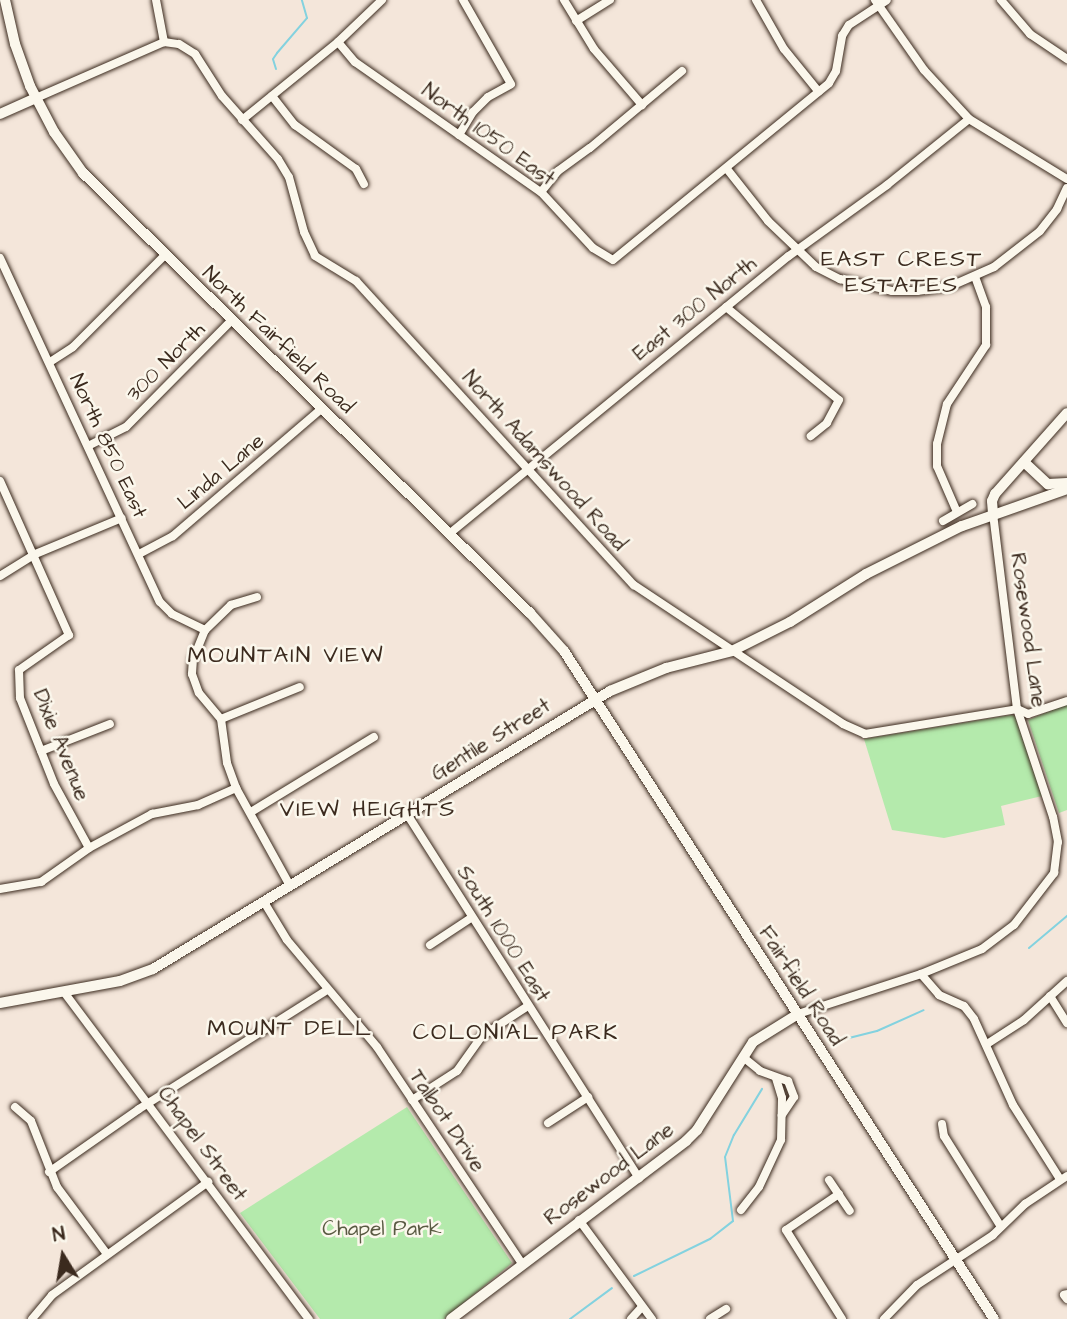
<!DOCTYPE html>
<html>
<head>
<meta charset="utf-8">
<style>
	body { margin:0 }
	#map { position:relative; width:1067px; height:1319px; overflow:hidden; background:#f4e6da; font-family:"Architects Daughter",sans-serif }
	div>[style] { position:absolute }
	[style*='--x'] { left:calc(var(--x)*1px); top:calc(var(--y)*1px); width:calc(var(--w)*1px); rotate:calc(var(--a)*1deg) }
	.green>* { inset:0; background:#b4eaac }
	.stream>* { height:2px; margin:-1px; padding:0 1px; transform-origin:1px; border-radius:1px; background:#83d2df }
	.roads { filter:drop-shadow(0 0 2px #3b2a1e) drop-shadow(0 0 2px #3b2a1e) }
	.street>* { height:8px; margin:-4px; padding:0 4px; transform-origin:4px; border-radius:4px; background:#fbf7ec }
	.secondary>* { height:10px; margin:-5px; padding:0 5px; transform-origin:5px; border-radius:5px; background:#fbf7ec }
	span { translate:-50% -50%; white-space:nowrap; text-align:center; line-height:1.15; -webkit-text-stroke:5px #fbf7ec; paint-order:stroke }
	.street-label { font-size:21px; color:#3b2a1e }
	.park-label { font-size:21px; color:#595a42 }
	.neighbourhood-label { font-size:23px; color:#3b2a1e; letter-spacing:2px }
	.north { position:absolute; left:28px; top:1221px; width:70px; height:70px; -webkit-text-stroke:5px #fbf7ec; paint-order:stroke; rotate:349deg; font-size:19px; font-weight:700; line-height:28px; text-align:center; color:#3b2a1e }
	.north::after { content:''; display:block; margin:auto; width:24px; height:32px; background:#3b2a1e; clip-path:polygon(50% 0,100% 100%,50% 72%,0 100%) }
</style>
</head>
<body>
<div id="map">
	<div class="green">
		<div style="clip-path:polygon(1067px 704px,1067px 810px,1059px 813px,1028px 720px)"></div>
		<div style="clip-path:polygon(1011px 715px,1015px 716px,1042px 796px,1001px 806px,1005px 825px,944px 838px,892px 830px,864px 739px)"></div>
		<div style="clip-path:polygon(407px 1107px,512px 1263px,444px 1319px,320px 1319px,240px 1213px)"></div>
	</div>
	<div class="stream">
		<div style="--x:276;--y:69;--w:10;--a:-107"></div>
		<div style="--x:273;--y:59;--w:7;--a:-56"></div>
		<div style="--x:277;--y:53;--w:46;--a:-49.4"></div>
		<div style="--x:307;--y:18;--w:19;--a:-106"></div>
		<div style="--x:1029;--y:948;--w:50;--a:-40.1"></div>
		<div style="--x:837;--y:1041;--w:41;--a:-14"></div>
		<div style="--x:877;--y:1031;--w:51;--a:-24.1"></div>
		<div style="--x:634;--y:1276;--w:85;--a:-26"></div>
		<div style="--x:710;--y:1239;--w:29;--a:-38"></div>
		<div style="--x:733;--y:1221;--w:64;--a:-97.1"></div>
		<div style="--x:725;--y:1157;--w:24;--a:-68"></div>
		<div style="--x:734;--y:1135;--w:54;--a:-58.7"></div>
		<div style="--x:570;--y:1319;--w:52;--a:-36.4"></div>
	</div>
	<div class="roads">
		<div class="street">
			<div style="--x:156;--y:0;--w:43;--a:79.2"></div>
			<div style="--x:564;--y:0;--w:57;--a:58.5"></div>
			<div style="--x:594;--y:49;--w:74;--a:49.4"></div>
			<div style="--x:756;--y:0;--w:56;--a:60.3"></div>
			<div style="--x:784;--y:49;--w:55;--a:50.9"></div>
			<div style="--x:875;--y:0;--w:85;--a:55"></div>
			<div style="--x:924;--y:70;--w:67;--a:47.4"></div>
			<div style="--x:969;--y:119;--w:115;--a:31.5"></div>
			<div style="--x:1001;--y:0;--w:45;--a:49.5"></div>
			<div style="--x:1030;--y:34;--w:45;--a:34"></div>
			<div style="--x:576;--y:21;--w:40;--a:-32"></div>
			<div style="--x:164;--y:42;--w:15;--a:8"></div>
			<div style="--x:179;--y:44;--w:19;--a:32"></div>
			<div style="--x:195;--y:54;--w:50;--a:57.3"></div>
			<div style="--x:222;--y:96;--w:84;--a:48.4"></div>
			<div style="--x:278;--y:159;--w:21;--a:59"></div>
			<div style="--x:289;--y:177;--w:57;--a:74.7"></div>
			<div style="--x:304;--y:232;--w:26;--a:65"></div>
			<div style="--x:315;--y:256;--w:48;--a:31.4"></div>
			<div style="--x:356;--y:281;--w:412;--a:47.6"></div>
			<div style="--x:634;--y:585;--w:251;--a:33.6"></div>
			<div style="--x:843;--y:724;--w:24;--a:24"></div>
			<div style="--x:865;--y:734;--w:154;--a:-9.3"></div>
			<div style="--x:1017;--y:709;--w:12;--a:24"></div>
			<div style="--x:1028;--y:714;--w:41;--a:-18.4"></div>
			<div style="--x:338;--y:42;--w:26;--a:50"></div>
			<div style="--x:355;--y:62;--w:227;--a:35"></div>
			<div style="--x:541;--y:192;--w:76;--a:47.1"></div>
			<div style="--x:593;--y:248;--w:23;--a:31"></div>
			<div style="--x:613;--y:260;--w:279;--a:-39.3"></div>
			<div style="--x:829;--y:83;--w:14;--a:-60"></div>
			<div style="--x:836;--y:71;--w:36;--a:-80"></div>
			<div style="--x:842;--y:36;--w:13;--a:-58"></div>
			<div style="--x:849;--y:25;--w:45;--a:-33.3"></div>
			<div style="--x:272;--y:96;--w:37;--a:52"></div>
			<div style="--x:295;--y:125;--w:75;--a:35.8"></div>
			<div style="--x:356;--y:169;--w:17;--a:62"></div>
			<div style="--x:36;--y:98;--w:140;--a:-23.6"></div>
			<div style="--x:242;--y:120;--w:124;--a:-39.1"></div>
			<div style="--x:338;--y:42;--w:61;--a:-43.7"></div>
			<div style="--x:459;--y:135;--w:27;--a:-59"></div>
			<div style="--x:473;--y:112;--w:21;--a:-45"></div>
			<div style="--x:488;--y:97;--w:26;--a:-29"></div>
			<div style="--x:511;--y:84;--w:97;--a:-119.7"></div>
			<div style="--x:727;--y:169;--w:66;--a:51.7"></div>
			<div style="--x:768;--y:221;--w:66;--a:43.8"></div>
			<div style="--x:816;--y:267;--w:27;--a:27"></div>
			<div style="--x:840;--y:279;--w:53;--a:13"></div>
			<div style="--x:892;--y:291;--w:25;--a:0"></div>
			<div style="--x:917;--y:291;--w:34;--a:-8"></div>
			<div style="--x:951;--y:286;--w:47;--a:-23.8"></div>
			<div style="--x:994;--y:267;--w:58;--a:-38"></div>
			<div style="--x:1040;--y:231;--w:28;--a:-52"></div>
			<div style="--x:1057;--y:209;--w:23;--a:-65"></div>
			<div style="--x:541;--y:192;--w:27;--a:-51"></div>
			<div style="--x:558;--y:171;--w:39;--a:-36"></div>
			<div style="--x:590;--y:148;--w:120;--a:-39.9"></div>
			<div style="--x:0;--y:258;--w:379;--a:65.1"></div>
			<div style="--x:160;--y:602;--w:17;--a:45"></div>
			<div style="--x:172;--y:614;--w:37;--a:26"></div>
			<div style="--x:726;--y:307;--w:146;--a:39.5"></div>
			<div style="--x:839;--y:400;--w:26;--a:118"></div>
			<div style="--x:827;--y:423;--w:21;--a:141"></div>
			<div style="--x:50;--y:362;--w:27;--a:-33"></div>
			<div style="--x:73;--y:347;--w:129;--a:-45"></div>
			<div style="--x:88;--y:446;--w:42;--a:-26.6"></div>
			<div style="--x:126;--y:427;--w:149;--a:-45.3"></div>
			<div style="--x:0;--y:481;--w:169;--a:65.9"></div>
			<div style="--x:69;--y:635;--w:61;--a:145"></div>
			<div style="--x:19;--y:670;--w:28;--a:88"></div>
			<div style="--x:20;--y:698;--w:92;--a:68.4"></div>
			<div style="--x:54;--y:784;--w:73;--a:61.3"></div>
			<div style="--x:957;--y:512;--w:50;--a:-113.5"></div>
			<div style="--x:937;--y:466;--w:22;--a:-90"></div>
			<div style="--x:937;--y:444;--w:41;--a:-76"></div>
			<div style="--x:947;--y:404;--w:71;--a:-56.5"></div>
			<div style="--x:986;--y:345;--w:38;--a:-90"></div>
			<div style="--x:986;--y:307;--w:32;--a:-110"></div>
			<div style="--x:943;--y:521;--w:34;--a:-30"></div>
			<div style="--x:449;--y:534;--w:439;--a:-39.3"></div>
			<div style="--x:789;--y:256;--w:121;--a:-35.9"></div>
			<div style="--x:887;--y:185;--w:105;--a:-38.8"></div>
			<div style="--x:139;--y:554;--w:38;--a:-28"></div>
			<div style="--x:173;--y:536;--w:195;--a:-40.6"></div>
			<div style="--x:0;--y:576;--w:39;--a:-32"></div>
			<div style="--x:33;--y:555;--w:96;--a:-22.6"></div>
			<div style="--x:257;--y:597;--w:27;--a:163"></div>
			<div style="--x:231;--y:605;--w:36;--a:136"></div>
			<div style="--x:205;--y:630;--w:31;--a:112"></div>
			<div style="--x:193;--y:659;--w:15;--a:94"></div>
			<div style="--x:192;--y:674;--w:20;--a:70"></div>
			<div style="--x:199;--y:693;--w:34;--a:50"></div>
			<div style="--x:221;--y:719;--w:44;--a:82.2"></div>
			<div style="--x:227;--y:763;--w:27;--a:70"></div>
			<div style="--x:236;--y:788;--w:112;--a:61.1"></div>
			<div style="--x:221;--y:719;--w:85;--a:-22.1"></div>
			<div style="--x:41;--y:751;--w:74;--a:-21.4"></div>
			<div style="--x:251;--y:812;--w:144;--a:-31.4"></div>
			<div style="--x:407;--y:814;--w:432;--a:57.5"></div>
			<div style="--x:0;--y:889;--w:42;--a:-9.7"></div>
			<div style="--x:41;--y:882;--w:59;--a:-35.3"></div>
			<div style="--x:89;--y:848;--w:72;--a:-28.4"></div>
			<div style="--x:152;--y:814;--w:47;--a:-11.1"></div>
			<div style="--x:198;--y:805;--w:42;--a:-24.1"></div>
			<div style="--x:264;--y:902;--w:44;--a:58.8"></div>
			<div style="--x:287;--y:940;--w:140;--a:49.9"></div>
			<div style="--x:377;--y:1047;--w:261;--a:56.2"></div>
			<div style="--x:430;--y:945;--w:49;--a:-33.4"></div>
			<div style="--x:921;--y:974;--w:28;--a:49"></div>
			<div style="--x:939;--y:995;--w:27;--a:24"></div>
			<div style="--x:964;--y:1006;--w:16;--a:52"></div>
			<div style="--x:974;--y:1019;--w:94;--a:65.6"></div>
			<div style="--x:1013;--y:1105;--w:88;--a:57.6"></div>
			<div style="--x:64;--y:992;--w:409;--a:53.2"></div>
			<div style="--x:1050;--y:996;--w:32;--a:58"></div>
			<div style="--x:798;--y:1014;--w:129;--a:-18"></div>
			<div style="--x:921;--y:974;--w:66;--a:-22.3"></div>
			<div style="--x:982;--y:949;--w:40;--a:-37"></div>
			<div style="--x:1014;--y:925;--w:66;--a:-52.4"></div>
			<div style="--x:1054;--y:873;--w:31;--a:-83"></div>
			<div style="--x:1058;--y:842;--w:25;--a:-101"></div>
			<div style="--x:1053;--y:817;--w:114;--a:-108.4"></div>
			<div style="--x:1017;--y:709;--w:197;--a:-97"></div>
			<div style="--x:987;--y:1044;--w:44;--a:-33"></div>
			<div style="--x:1024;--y:1020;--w:58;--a:-42.2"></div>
			<div style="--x:743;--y:1057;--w:22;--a:39"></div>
			<div style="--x:760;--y:1071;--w:30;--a:20"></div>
			<div style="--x:788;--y:1081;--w:17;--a:69"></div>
			<div style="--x:794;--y:1097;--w:22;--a:124"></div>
			<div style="--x:412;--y:1100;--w:54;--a:-32.8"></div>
			<div style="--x:457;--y:1071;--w:43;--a:-54.5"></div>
			<div style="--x:482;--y:1036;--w:55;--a:-33.1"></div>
			<div style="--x:15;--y:1107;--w:21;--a:41"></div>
			<div style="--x:31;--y:1121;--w:71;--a:68.5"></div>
			<div style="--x:57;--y:1187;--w:84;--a:53.3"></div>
			<div style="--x:548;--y:1123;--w:48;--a:-33"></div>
			<div style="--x:942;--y:1124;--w:12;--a:81"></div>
			<div style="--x:944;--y:1136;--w:107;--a:57.9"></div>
			<div style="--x:49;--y:1172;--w:110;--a:-35"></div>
			<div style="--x:139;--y:1109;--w:222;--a:-32.3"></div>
			<div style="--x:829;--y:1180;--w:37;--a:56"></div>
			<div style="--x:839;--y:1194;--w:64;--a:145.8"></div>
			<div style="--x:786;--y:1230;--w:105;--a:57.8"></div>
			<div style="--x:741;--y:1210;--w:29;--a:-52"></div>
			<div style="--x:759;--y:1187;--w:52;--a:-64.9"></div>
			<div style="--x:781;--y:1140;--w:42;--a:-88.6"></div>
			<div style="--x:782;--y:1098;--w:21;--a:-107"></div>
			<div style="--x:579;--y:1220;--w:123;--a:53.6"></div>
			<div style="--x:1067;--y:1294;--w:3;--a:162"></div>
			<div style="--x:1064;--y:1295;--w:5;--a:53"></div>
			<div style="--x:32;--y:1319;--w:31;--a:-50"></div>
			<div style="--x:52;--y:1295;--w:193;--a:-35.9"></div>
			<div style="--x:631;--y:1319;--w:15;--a:-48"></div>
			<div style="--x:710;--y:1319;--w:19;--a:-32"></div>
			<div style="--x:884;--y:1319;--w:47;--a:-45.9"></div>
			<div style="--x:917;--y:1285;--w:91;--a:-33.3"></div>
			<div style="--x:993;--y:1235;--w:45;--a:-44.1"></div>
			<div style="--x:1025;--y:1204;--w:50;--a:-33.7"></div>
		</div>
		<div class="secondary">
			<div style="--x:5;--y:0;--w:45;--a:77.2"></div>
			<div style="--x:15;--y:44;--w:45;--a:70.3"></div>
			<div style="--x:30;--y:86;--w:52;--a:62.4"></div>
			<div style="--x:54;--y:132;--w:50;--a:54.7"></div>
			<div style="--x:83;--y:173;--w:627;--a:44.55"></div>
			<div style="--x:530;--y:613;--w:51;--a:48.2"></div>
			<div style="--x:564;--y:651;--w:794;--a:57.23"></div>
			<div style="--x:0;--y:114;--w:39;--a:-24"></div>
			<div style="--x:1024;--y:462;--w:33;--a:43"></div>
			<div style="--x:1048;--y:484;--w:19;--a:-3"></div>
			<div style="--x:993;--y:513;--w:12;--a:-95"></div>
			<div style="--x:992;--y:501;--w:8;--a:-67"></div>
			<div style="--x:995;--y:494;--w:108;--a:-48.4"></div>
			<div style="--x:0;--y:1003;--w:122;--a:-10.4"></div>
			<div style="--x:120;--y:981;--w:35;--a:-20"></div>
			<div style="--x:153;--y:969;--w:535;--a:-31.31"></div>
			<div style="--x:610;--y:691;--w:61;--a:-22.3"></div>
			<div style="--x:666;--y:668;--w:68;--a:-14.4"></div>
			<div style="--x:732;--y:651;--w:65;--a:-26.6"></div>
			<div style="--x:790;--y:622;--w:90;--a:-32.3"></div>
			<div style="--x:866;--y:574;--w:107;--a:-26.6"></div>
			<div style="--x:962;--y:526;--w:111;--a:-19.4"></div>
			<div style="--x:451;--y:1319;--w:295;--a:-37.1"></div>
			<div style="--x:686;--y:1141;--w:16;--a:-45"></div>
			<div style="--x:697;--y:1130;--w:104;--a:-57.5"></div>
			<div style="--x:753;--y:1042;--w:53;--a:-31.9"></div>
		</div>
	</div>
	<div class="street-label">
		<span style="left:488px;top:135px;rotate:36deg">North 1050 East</span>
		<span style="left:695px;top:309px;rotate:-39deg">East 300 North</span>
		<span style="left:278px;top:340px;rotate:44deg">North Fairfield Road</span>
		<span style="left:166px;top:362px;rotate:-45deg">300 North</span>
		<span style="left:108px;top:446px;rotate:65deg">North 850 East</span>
		<span style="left:544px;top:461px;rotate:48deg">North Adamswood Road</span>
		<span style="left:221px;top:472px;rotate:-40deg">Linda Lane</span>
		<span style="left:1028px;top:630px;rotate:82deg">Rosewood Lane</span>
		<span style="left:491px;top:740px;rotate:-32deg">Gentile Street</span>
		<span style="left:61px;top:745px;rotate:68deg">Dixie Avenue</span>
		<span style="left:503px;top:934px;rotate:58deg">South 1000 East</span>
		<span style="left:801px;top:986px;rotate:57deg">Fairfield Road</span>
		<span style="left:447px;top:1121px;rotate:56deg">Talbot Drive</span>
		<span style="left:202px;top:1144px;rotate:54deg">Chapel Street</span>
		<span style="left:609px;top:1174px;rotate:-37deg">Rosewood Lane</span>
	</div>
	<div class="park-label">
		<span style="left:382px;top:1229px">Chapel Park</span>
	</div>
	<div class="neighbourhood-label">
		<span style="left:902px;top:272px">EAST CREST<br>ESTATES</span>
		<span style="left:286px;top:655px">MOUNTAIN VIEW</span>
		<span style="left:368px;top:809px">VIEW HEIGHTS</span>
		<span style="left:290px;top:1028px">MOUNT DELL</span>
		<span style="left:516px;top:1032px">COLONIAL PARK</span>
	</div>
	<div class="north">N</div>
</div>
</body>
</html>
